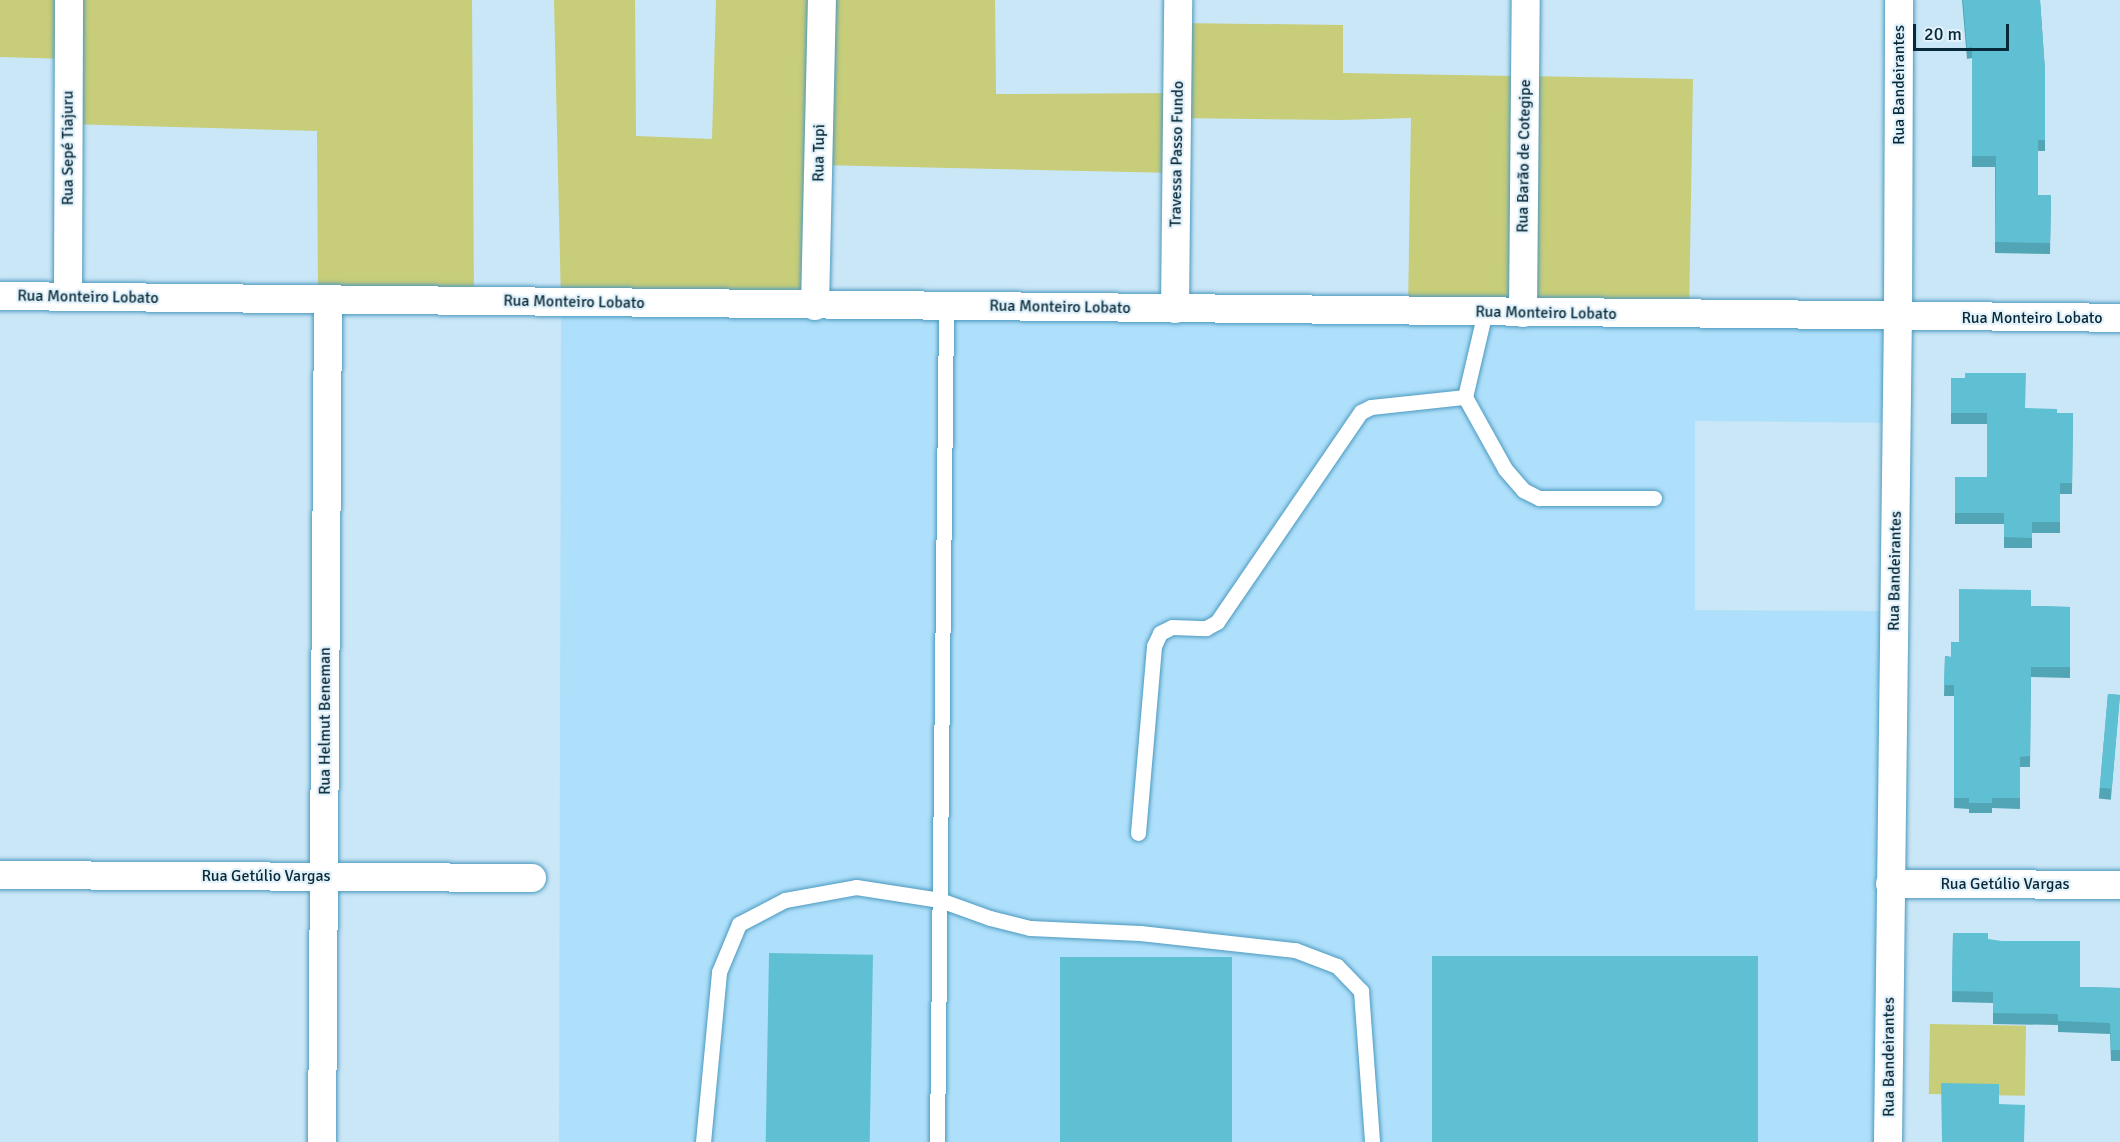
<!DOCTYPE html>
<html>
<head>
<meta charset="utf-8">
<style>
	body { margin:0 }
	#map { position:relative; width:2120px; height:1142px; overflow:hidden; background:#cae7f7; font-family:Signika,sans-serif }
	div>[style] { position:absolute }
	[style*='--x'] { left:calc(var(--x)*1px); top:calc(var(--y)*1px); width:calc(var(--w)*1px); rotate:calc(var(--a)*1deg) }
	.built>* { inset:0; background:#afe0fb }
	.green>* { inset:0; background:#c7cd79; transform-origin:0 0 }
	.roads { filter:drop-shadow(0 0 2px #4c99bf) drop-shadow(0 0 2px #4c99bf) }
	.service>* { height:15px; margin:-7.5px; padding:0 7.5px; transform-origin:7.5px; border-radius:7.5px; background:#fff }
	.minor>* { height:28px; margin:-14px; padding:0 14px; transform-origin:14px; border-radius:14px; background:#fff }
	.wall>* { inset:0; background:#52a5b5; transform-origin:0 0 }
	.building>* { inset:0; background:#5fc0d3; transform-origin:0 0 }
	span { translate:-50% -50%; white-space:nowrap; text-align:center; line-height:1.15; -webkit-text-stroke:4.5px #e3f2fa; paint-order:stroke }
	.street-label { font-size:16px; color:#072939 }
	.scale { position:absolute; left:1913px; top:24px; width:96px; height:27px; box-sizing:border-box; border:3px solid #072939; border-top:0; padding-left:8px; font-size:18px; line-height:21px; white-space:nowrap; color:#072939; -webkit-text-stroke:4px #e3f2fa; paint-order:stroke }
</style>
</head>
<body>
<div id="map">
	<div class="built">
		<div style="clip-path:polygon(561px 302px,1898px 317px,1897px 423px,1695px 421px,1695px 610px,1894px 611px,1888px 1142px,559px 1142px)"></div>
	</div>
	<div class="green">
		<div style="clip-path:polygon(0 0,472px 0,474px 301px,318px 300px,317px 131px,68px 124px,69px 59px,0 57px)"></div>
		<div style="clip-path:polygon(554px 0,635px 0,636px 136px,712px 139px,716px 0,995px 0,996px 94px,1177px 93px,1178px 23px,1343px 25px,1343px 73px,1693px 79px,1689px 315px,1408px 312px,1411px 118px,1342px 120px,1177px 118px,1177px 173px,819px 165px,815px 306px,561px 302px)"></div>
		<div style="left:1930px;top:1024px;width:96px;height:70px;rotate:1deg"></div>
	</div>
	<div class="roads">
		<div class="service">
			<div style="--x:1465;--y:397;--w:82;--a:60.9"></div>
			<div style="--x:1505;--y:469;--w:28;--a:49"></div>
			<div style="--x:1523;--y:490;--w:18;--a:27"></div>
			<div style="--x:1539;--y:498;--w:115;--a:0"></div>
			<div style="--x:1138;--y:833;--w:188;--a:-85.1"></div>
			<div style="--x:1154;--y:646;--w:14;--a:-65"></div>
			<div style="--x:1160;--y:633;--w:13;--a:-27"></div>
			<div style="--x:1172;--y:627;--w:34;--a:2"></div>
			<div style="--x:1206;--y:628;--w:13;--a:-29"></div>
			<div style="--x:1217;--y:622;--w:255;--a:-55.6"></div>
			<div style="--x:1361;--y:412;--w:11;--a:-27"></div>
			<div style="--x:1371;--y:407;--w:95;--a:-6.1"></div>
			<div style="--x:1465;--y:397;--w:87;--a:-76.8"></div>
			<div style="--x:703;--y:1142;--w:171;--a:-84.6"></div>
			<div style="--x:719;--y:972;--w:52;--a:-67.4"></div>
			<div style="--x:739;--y:924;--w:52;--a:-27.6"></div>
			<div style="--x:785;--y:900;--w:72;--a:-10.4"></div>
			<div style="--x:856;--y:887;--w:85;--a:8.8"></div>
			<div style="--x:940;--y:900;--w:53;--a:19.8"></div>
			<div style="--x:990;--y:918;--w:41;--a:14"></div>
			<div style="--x:1030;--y:928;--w:110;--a:2.6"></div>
			<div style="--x:1140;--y:933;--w:156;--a:6.3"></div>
			<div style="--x:1295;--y:950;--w:45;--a:20.9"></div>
			<div style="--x:1337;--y:966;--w:35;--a:46"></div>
			<div style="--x:1361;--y:991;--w:151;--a:85.8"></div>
			<div style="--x:937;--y:1142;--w:836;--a:-89.38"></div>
		</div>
		<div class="minor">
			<div style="--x:0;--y:296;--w:2120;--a:0.59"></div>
			<div style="--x:68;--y:297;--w:297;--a:-89.8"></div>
			<div style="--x:815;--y:306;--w:306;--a:-88.7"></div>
			<div style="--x:1175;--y:309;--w:309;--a:-89.4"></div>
			<div style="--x:1523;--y:313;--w:313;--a:-89.5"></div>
			<div style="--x:0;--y:875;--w:532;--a:0.32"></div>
			<div style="--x:1890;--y:884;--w:230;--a:0.2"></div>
			<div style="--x:322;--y:1142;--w:842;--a:-89.59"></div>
			<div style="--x:1888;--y:1142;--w:825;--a:-89.31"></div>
			<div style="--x:1898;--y:317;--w:317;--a:-89.8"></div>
		</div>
	</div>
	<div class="wall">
		<div style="clip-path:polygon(1962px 0,2040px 0,2045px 71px,2045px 151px,2038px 151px,2038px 195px,2051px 195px,2050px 254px,1995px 253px,1995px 167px,1972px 167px,1972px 58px,1967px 59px)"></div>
		<div style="clip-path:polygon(1951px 378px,2025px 408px,2057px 413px,2073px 413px,2072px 494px,2060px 494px,2060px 533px,2032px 533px,2032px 548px,2004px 548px,2004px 524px,1955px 524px,1955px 477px,1987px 477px,1987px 424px,1951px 424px)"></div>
		<div style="clip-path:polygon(2031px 606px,2070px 607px,2070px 678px,2031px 677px,2030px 767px,2020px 767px,2020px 809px,1992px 808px,1992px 813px,1969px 813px,1969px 809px,1954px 808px,1954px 696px,1944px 696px,1945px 656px,1951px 657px,1959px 642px)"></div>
		<div style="left:2108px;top:694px;width:12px;height:105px;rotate:5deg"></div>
		<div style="clip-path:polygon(1953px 933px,1988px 939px,2080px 987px,2120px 988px,2120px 1061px,2111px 1061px,2110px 1034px,2058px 1032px,2058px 1025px,1993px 1024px,1993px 1003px,1952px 1002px)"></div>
	</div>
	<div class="building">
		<div style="clip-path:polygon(1963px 0,2040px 0,2045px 71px,2045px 140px,2038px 140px,2038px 195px,2051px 195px,2050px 243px,1995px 242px,1996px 156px,1972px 156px,1972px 47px,1967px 48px)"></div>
		<div style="clip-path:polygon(1965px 373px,2026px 373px,2025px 408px,2057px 409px,2057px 413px,2073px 413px,2072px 483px,2060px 483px,2060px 522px,2032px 522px,2032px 538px,2004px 537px,2004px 513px,1955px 513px,1955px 477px,1987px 477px,1987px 413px,1951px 413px,1951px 378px,1965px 378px)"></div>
		<div style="clip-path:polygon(1959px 589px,2031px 590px,2031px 606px,2070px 607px,2070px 667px,2031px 667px,2030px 756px,2020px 757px,2020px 798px,1992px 798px,1992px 803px,1969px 803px,1969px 798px,1954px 798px,1954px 685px,1944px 685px,1945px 656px,1951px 657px,1951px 642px,1959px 642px)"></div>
		<div style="left:2108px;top:694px;width:12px;height:94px;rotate:5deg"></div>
		<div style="clip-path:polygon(1953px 933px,1988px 933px,1988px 939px,2002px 941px,2080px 941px,2080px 987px,2120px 988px,2120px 1050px,2111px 1050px,2110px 1023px,2058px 1021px,2058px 1014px,1993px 1013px,1993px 992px,1952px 991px)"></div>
		<div style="left:769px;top:953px;width:104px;height:189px;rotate:1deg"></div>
		<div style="left:1432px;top:956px;width:326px;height:186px"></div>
		<div style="left:1060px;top:957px;width:172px;height:185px"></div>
		<div style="clip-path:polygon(1941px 1083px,1999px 1084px,1999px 1104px,2025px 1105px,2024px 1142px,1942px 1142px)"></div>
	</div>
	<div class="street-label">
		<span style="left:1899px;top:85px;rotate:-90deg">Rua Bandeirantes</span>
		<span style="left:68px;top:148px;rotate:-90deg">Rua Sepé Tiajuru</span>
		<span style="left:819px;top:153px;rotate:-89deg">Rua Tupi</span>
		<span style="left:1177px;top:154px;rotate:-89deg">Travessa Passo Fundo</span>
		<span style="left:1524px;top:156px;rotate:-89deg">Rua Barão de Cotegipe</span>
		<span style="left:88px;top:297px;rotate:1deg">Rua Monteiro Lobato</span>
		<span style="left:574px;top:302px;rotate:1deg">Rua Monteiro Lobato</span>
		<span style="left:1060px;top:307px;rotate:1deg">Rua Monteiro Lobato</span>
		<span style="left:1546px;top:313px;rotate:1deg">Rua Monteiro Lobato</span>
		<span style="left:2032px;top:318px">Rua Monteiro Lobato</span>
		<span style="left:1895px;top:571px;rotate:-89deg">Rua Bandeirantes</span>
		<span style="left:325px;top:721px;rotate:-90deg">Rua Helmut Beneman</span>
		<span style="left:266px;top:876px">Rua Getúlio Vargas</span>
		<span style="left:2005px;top:884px">Rua Getúlio Vargas</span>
		<span style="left:1889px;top:1057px;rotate:-90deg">Rua Bandeirantes</span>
	</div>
	<div class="scale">20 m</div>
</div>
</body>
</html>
